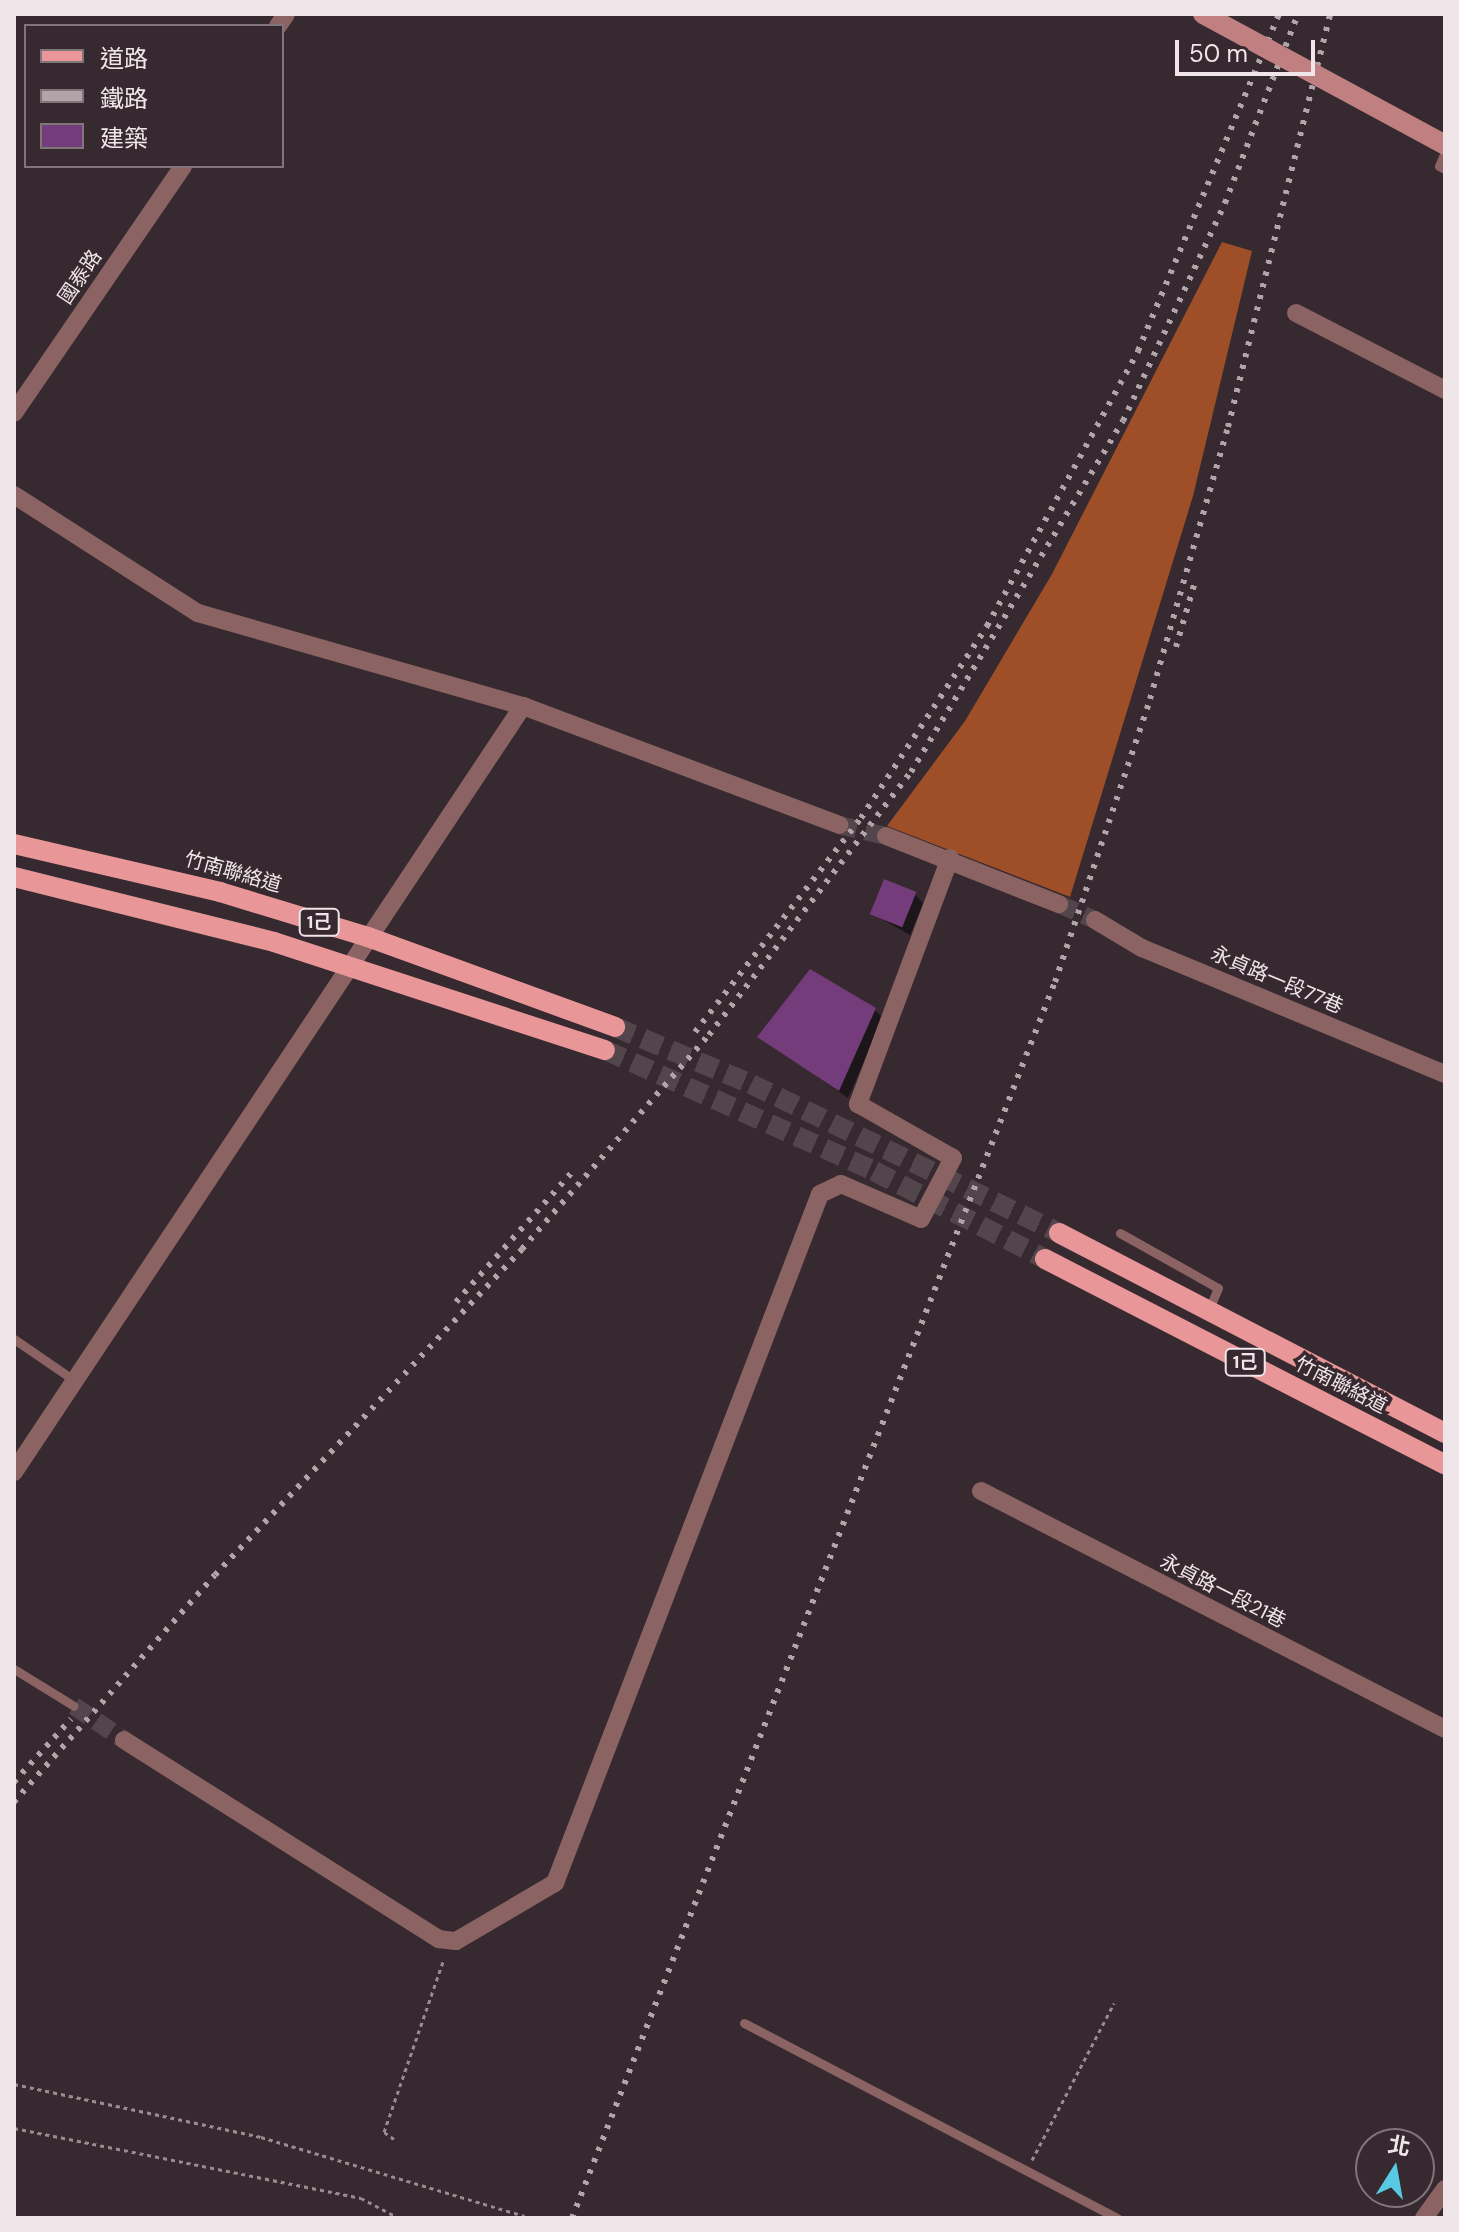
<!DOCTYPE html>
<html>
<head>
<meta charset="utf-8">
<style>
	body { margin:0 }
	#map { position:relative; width:1459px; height:2232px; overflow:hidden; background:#36292f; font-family:"DM Sans","Noto Sans TC",sans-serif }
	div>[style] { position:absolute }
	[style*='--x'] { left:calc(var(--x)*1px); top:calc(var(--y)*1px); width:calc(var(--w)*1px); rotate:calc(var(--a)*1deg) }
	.forest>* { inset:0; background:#9e4f28 }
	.shadow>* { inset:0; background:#0007 }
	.building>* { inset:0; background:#743c7a; transform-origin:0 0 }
	.street-tunnel>* { height:18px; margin-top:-9px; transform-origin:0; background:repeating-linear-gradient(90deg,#52454b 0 18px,transparent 0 27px) }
	.primary-tunnel>* { height:20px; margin-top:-10px; transform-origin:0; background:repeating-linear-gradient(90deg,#52454b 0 20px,transparent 0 30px) }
	.path>* { height:3px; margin-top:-1.5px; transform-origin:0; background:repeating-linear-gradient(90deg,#988c91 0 4px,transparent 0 8px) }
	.lane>* { height:9px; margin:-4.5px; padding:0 4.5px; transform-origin:4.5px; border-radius:4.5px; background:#8b6363 }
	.street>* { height:18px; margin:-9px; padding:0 9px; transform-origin:9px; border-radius:9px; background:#8b6363 }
	.primary>* { height:20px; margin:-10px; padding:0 10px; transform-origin:10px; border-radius:10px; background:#e99698 }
	.rail>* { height:6px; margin-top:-3px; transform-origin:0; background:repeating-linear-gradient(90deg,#b1a5aa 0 4px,transparent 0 12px) }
	.street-bridge>* { height:18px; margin:-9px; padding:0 9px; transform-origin:9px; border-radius:9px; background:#8b6363 }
	.secondary-bridge>* { height:20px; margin:-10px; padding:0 10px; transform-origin:10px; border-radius:10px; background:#c08081 }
	span { translate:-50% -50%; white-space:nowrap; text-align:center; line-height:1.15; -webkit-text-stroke:7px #36292f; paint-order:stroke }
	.shield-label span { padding:2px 6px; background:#36292f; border:2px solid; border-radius:6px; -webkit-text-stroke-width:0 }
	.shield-label { font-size:18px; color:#f0e6ea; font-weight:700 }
	.street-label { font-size:20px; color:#f0e6ea }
	.frame { position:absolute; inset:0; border:16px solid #f0e6ea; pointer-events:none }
	.legend { position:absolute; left:24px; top:24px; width:260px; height:144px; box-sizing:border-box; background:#36292f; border:2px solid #80757a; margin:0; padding:10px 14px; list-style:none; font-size:24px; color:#f0e6ea }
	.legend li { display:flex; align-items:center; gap:16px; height:40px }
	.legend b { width:40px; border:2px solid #80757a }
	.north { position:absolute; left:1355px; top:2128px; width:80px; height:80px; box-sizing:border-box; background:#36292f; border:2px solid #80757a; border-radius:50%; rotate:11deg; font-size:22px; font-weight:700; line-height:32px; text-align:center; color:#f0e6ea }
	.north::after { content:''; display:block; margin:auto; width:28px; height:36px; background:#57c9e2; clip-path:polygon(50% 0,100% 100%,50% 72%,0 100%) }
	.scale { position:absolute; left:1175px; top:40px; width:140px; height:36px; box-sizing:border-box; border:4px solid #f0e6ea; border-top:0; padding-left:10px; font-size:24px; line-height:28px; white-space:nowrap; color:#f0e6ea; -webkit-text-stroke:6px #36292f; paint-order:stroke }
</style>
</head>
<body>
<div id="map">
	<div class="forest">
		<div style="clip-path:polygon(1222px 242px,1252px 251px,1193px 496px,1070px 897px,887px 826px,965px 721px,1052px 574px)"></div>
	</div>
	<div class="shadow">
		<div style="clip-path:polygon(915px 894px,923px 903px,910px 935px,871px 913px)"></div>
		<div style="clip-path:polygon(875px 1010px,883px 1018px,848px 1098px,759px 1036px)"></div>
	</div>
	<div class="building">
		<div style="left:884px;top:879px;width:35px;height:38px;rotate:22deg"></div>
		<div style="clip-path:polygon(810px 969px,876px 1008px,839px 1091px,757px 1037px)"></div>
	</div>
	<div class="street-tunnel">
		<div style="--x:839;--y:825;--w:48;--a:13.2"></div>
		<div style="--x:1059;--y:904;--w:39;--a:24"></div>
		<div style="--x:74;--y:1706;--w:60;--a:34.2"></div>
	</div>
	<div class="primary-tunnel">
		<div style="--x:615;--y:1027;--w:147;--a:22.7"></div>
		<div style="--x:751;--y:1084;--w:342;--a:25.8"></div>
		<div style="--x:605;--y:1050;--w:295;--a:24.2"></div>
		<div style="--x:874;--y:1171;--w:192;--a:27.2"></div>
	</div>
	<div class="path">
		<div style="--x:14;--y:2084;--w:253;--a:12.1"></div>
		<div style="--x:261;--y:2137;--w:275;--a:16.7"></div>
		<div style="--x:14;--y:2128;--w:354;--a:11.4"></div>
		<div style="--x:361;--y:2198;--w:43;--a:27.8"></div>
		<div style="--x:394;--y:2139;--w:12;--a:-145"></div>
		<div style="--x:384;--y:2132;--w:183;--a:-70.9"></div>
		<div style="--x:1032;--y:2160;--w:177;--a:-62.4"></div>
	</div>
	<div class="lane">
		<div style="--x:1445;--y:152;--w:15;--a:113"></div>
		<div style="--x:1439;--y:166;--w:7;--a:27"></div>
		<div style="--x:1120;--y:1233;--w:112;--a:29.3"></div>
		<div style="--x:1218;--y:1288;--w:25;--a:113"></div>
		<div style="--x:14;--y:1339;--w:74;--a:34.5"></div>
		<div style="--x:14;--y:1669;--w:70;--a:31.7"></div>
		<div style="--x:744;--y:2023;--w:421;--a:27.6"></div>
	</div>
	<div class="street">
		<div style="--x:278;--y:26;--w:14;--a:-56"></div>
		<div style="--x:1296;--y:313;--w:168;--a:27.3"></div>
		<div style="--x:14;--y:413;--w:299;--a:-55.6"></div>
		<div style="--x:14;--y:495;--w:219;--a:32.7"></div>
		<div style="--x:198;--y:613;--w:338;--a:16"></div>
		<div style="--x:523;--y:706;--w:338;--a:20.6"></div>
		<div style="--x:886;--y:836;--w:186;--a:21.5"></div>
		<div style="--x:950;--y:858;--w:263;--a:110.5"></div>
		<div style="--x:858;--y:1104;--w:109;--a:29.6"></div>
		<div style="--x:1095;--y:920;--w:55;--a:30.8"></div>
		<div style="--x:1142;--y:948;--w:328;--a:22.6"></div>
		<div style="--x:14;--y:1472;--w:920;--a:-56.4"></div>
		<div style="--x:981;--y:1491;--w:521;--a:27.15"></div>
		<div style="--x:124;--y:1740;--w:373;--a:32.3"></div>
		<div style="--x:439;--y:1939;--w:17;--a:7"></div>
		<div style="--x:456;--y:1941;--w:115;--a:-30.4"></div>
		<div style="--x:555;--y:1883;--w:738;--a:-68.96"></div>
		<div style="--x:820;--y:1194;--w:23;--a:-25"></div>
		<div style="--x:841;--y:1184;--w:87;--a:23.6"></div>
		<div style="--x:1424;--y:2218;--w:36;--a:-54"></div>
	</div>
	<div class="primary">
		<div style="--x:14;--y:844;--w:212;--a:13.1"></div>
		<div style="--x:220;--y:892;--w:155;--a:16.9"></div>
		<div style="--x:368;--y:937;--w:263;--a:20"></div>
		<div style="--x:14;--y:877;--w:268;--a:14"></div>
		<div style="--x:274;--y:942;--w:348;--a:18.1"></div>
		<div style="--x:1059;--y:1233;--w:435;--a:27.4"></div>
		<div style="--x:1045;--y:1259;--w:450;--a:27.2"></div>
	</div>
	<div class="rail">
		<div style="--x:1176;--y:647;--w:65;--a:-73.8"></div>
		<div style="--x:695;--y:1032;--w:271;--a:-52.2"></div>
		<div style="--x:861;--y:818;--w:230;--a:-56.7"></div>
		<div style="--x:987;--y:626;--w:314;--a:-61.2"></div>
		<div style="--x:1138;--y:351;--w:365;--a:-67.3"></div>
		<div style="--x:456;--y:1302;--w:180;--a:-48.2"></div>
		<div style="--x:14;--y:1782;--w:85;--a:-47.9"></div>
		<div style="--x:14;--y:1802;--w:303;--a:-48.5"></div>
		<div style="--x:215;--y:1575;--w:448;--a:-46.7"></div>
		<div style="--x:522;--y:1249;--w:284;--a:-48.9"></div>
		<div style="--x:709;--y:1035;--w:332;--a:-52.5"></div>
		<div style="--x:911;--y:772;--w:410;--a:-58.9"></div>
		<div style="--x:1123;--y:421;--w:241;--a:-64.9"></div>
		<div style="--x:1225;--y:203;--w:203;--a:-68.9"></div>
		<div style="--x:572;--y:2218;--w:1327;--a:-68.66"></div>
		<div style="--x:1055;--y:982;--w:299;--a:-71.4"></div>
		<div style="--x:1150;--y:699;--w:283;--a:-74"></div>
		<div style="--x:1228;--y:427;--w:425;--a:-76.1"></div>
	</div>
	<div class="street-bridge">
		<div style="--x:921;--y:1219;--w:69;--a:-62.3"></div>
	</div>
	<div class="secondary-bridge">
		<div style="--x:1203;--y:14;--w:275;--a:28.4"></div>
	</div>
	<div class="shield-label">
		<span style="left:319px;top:922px">1己</span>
		<span style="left:1245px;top:1362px">1己</span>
	</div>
	<div class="street-label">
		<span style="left:80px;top:277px;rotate:-56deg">國泰路</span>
		<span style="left:233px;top:872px;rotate:16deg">竹南聯絡道</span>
		<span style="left:1277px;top:980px;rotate:23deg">永貞路一段77巷</span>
		<span style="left:1341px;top:1385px;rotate:27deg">竹南聯絡道</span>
		<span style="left:1223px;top:1591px;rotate:27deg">永貞路一段21巷</span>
	</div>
	<div class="frame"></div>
	<ul class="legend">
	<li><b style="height:10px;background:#e99698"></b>道路</li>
	<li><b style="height:10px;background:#b1a5aa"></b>鐵路</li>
	<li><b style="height:22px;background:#743c7a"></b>建築</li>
	</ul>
	<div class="north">北</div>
	<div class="scale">50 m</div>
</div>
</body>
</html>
